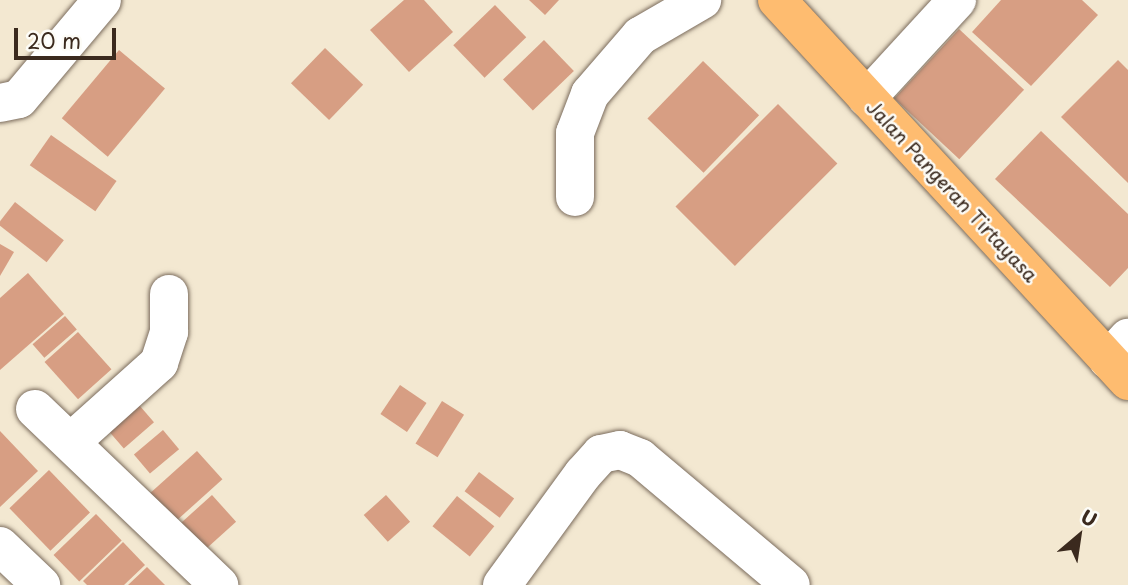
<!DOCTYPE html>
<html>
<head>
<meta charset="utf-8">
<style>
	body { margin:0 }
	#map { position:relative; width:1128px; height:585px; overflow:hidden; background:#f3e8d1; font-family:"Playpen Sans",sans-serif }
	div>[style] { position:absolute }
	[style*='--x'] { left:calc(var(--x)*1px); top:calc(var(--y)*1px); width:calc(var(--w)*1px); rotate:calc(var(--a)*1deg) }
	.building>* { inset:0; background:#d79e83; transform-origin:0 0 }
	.roads { filter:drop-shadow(0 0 2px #7b6c5d) drop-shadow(0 0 2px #7b6c5d) }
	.minor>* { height:38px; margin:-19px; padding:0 19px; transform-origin:19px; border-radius:19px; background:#fff }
	.major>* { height:38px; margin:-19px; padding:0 19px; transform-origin:19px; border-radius:19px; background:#febc70 }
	span { translate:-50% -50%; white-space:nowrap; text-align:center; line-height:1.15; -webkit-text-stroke:5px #fdfcf7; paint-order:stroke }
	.street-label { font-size:19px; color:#3b2a1e }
	.north { position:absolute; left:1044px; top:501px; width:70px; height:70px; -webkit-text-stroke:5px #fdfcf7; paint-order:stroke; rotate:29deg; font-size:19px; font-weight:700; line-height:28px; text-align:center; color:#3b2a1e }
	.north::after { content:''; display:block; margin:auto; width:24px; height:32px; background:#3b2a1e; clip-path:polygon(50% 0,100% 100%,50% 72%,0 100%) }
	.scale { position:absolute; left:14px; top:28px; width:102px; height:32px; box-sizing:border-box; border:4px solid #3b2a1e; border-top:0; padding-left:9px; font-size:21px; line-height:24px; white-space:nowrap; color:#3b2a1e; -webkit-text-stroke:5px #fdfcf7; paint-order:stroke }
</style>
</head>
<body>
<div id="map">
	<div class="building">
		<div style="clip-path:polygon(404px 0,424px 0,453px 32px,409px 72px,370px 30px)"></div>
		<div style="clip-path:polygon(529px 0,559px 0,545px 15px)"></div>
		<div style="clip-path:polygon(1001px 0,1082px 0,1098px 15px,1031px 86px,972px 32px)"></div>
		<div style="left:495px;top:5px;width:45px;height:58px;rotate:46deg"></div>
		<div style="left:959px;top:29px;width:89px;height:95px;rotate:43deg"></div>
		<div style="left:544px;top:40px;width:43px;height:57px;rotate:46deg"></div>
		<div style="left:325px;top:48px;width:53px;height:49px;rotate:44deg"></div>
		<div style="left:119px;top:50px;width:60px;height:89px;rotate:40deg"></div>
		<div style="clip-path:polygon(1118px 60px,1128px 70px,1128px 183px,1061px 117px)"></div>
		<div style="left:703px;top:61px;width:78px;height:80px;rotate:44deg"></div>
		<div style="left:778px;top:104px;width:84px;height:145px;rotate:45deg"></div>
		<div style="clip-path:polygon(1041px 131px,1128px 214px,1128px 268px,1110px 287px,995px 179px)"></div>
		<div style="left:51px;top:135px;width:80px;height:37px;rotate:35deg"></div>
		<div style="left:15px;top:202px;width:62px;height:28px;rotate:38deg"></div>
		<div style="clip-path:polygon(0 244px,14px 252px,0 276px)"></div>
		<div style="clip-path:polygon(28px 273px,64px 314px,0 370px,0 298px)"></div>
		<div style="left:65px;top:316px;width:18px;height:43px;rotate:49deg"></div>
		<div style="left:78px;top:332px;width:50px;height:45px;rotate:48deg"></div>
		<div style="left:400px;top:385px;width:32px;height:35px;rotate:34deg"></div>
		<div style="left:133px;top:398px;width:32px;height:40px;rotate:49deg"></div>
		<div style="left:442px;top:401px;width:26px;height:50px;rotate:32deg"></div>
		<div style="left:163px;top:430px;width:25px;height:38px;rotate:50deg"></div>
		<div style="clip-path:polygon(0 431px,38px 471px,0 507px)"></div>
		<div style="left:197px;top:451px;width:38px;height:70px;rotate:48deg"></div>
		<div style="left:49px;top:470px;width:59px;height:55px;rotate:46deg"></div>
		<div style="left:479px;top:472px;width:44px;height:24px;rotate:37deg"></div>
		<div style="left:212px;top:495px;width:36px;height:44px;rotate:48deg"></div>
		<div style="left:386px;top:495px;width:36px;height:30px;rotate:48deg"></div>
		<div style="left:457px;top:496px;width:48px;height:39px;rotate:39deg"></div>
		<div style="left:96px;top:514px;width:37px;height:59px;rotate:46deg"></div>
		<div style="clip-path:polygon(123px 542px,145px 565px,124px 585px,87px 585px,83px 581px)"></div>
		<div style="clip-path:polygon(147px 567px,165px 585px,128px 585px)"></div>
	</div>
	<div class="roads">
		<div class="minor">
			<div style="--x:867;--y:98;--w:133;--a:-47.4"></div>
			<div style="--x:0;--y:103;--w:19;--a:-12"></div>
			<div style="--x:19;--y:99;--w:129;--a:-50"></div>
			<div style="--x:575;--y:197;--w:64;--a:-90"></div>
			<div style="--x:575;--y:133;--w:42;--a:-69"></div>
			<div style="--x:590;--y:94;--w:77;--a:-49.2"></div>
			<div style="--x:640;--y:36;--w:72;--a:-30.1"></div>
			<div style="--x:1108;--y:360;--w:30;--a:-48"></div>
			<div style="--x:35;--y:409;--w:255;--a:43.7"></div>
			<div style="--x:72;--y:441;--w:117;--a:-41.9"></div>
			<div style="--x:159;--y:363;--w:33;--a:-72"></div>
			<div style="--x:169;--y:332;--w:38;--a:-90"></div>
			<div style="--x:0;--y:546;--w:57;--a:43.6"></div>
			<div style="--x:502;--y:585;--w:137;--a:-53.9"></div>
			<div style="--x:583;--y:474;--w:27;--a:-48"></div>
			<div style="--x:601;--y:454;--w:19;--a:-12"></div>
			<div style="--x:620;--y:450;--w:22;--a:22"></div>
			<div style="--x:640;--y:458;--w:197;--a:40.1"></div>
		</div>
		<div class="major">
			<div style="--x:777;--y:0;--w:518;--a:47.35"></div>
		</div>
	</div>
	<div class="street-label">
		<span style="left:952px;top:191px;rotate:47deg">Jalan Pangeran Tirtayasa</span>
	</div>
	<div class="north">U</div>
	<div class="scale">20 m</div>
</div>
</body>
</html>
